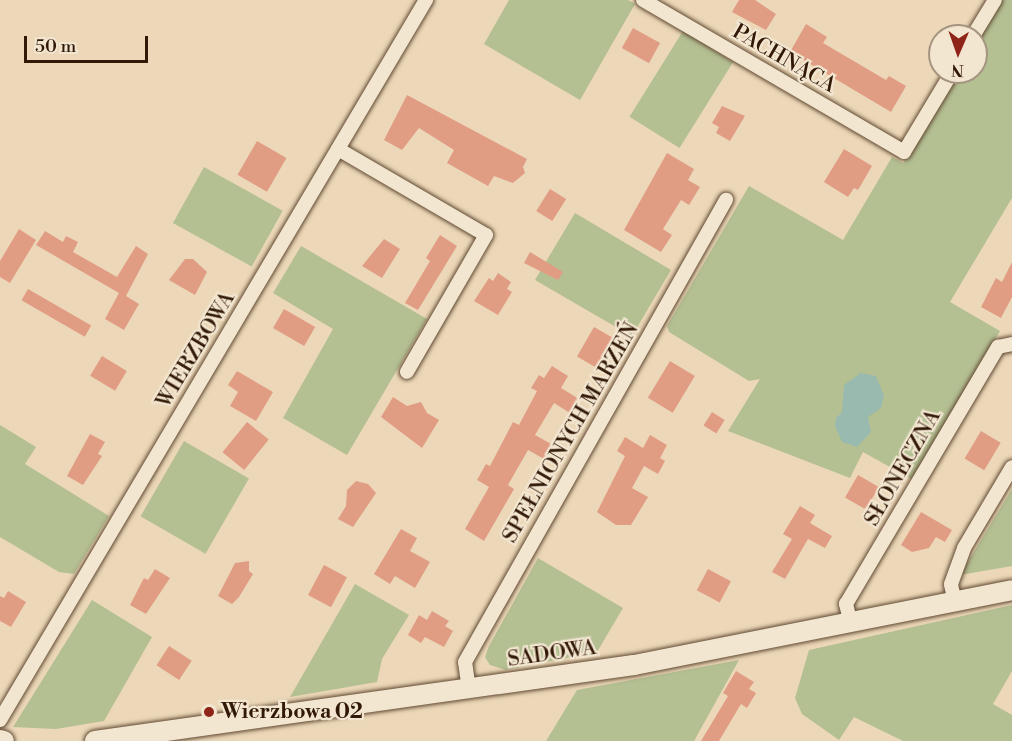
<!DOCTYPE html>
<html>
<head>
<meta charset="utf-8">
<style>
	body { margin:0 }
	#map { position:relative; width:1012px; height:741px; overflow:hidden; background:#ecd8b8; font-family:"Libre Bodoni",serif }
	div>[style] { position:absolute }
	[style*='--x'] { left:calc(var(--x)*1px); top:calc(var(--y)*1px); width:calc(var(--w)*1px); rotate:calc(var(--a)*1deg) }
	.green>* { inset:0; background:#b4bf92; transform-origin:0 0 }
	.water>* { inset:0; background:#99baaf }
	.building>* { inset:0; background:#e19c84; transform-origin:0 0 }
	.roads { filter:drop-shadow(0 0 2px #604932) drop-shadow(0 0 2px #604932) }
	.street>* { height:14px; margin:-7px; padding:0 7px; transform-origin:7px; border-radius:7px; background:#f3e6d1 }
	.secondary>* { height:20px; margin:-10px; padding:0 10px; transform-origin:10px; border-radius:10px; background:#f3e6d1 }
	.dots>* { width:16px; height:16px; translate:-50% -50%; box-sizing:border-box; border:3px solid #f3e6d1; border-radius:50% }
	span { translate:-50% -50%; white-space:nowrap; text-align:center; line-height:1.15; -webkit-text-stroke:4.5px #f3e6d1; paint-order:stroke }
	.street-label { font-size:21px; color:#311906 }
	.poi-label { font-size:21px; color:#311906; font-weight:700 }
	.left { translate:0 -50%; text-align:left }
	.north { position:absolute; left:928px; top:24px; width:60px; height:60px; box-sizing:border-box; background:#f3e6d1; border:2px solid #a59480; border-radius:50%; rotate:182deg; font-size:16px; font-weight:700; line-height:24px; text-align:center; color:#311906 }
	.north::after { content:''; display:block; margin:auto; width:21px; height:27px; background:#8f2418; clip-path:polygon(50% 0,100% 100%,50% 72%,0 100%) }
	.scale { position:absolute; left:24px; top:36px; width:124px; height:27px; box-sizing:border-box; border:3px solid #311906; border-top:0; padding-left:8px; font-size:18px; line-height:21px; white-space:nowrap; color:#311906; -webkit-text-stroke:4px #f3e6d1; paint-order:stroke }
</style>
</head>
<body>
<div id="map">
	<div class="green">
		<div style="clip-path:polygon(509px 0,628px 0,635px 4px,580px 100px,484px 44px)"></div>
		<div style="clip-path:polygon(1000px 0,1012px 0,1012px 198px,950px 302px,1000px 331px,913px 480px,863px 452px,850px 478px,728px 431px,760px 379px,749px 381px,669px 332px,667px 326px,749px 186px,843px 240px,892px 157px,903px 163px,957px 72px,976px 72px,976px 40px)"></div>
		<div style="left:683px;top:31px;width:59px;height:101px;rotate:32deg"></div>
		<div style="left:204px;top:167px;width:90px;height:64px;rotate:29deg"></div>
		<div style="clip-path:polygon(575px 213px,671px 270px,629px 341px,628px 334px,535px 280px)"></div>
		<div style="clip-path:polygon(301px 246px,427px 319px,347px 455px,283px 418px,333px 329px,273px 293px)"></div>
		<div style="clip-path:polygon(0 425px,36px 447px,25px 464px,109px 516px,74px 574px,59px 572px,0 537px)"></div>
		<div style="left:184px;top:441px;width:75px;height:87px;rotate:30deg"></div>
		<div style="clip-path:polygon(1012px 489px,1012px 566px,960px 575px)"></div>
		<div style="clip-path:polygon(538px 558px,623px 608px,597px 652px,506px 670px,490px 665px,485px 657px,489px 646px)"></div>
		<div style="clip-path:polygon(355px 584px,409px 615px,382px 659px,377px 682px,290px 697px)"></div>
		<div style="clip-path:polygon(92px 600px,152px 637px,104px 721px,56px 729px,13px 727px)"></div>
		<div style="clip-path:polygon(1012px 605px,1012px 671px,993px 704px,1012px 715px,1012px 741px,903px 741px,854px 717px,839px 740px,802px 714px,795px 698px,809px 650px)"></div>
		<div style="clip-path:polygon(739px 660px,694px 741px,546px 741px,577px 690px)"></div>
	</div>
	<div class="water">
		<div style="clip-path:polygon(861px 373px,876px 376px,884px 396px,881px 408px,868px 417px,871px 432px,857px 447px,842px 442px,835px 426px,836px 418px,842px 412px,844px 385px)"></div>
	</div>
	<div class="building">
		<div style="clip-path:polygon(739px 0,755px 0,776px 14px,766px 30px,732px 12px)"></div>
		<div style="clip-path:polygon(806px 24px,827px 37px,823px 43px,886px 80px,889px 76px,906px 86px,891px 112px,790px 52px)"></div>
		<div style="left:633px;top:28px;width:31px;height:23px;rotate:29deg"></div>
		<div style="clip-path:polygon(407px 95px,527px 159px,523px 167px,525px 173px,513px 183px,494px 176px,488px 186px,447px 163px,454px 150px,419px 128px,402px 150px,384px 140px)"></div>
		<div style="clip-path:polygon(722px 106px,745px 116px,730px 141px,716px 133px,719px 127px,712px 123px)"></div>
		<div style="left:257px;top:141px;width:34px;height:39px;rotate:30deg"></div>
		<div style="clip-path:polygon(844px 149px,872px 166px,858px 190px,854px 188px,848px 197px,824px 182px)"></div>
		<div style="clip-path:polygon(667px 153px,694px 169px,688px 180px,700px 187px,689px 205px,681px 200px,663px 229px,672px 235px,661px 252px,624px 230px)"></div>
		<div style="left:550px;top:189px;width:19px;height:26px;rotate:32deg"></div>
		<div style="clip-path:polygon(19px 229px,36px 240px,10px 283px,0 277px,0 261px)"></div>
		<div style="clip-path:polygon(45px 231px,63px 242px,66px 236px,78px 242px,73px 252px,117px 277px,136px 246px,148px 254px,126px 296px,139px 304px,124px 330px,105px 319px,119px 293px,36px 245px)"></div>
		<div style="clip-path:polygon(440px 235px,457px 246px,418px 310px,405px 303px,430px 261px,426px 258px)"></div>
		<div style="clip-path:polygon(384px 239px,400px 249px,382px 278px,362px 266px)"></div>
		<div style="clip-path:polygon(530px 252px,563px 272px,558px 280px,524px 263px)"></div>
		<div style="clip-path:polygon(185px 259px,193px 259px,207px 272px,195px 295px,169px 280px)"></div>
		<div style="clip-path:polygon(1012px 262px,1012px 297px,1001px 318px,981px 307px,996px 278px,1002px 282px)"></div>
		<div style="clip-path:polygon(498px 273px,511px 282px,507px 289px,512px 292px,498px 315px,474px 301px,489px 278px,493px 281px)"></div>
		<div style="left:28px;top:289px;width:73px;height:13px;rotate:30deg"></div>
		<div style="left:284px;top:309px;width:36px;height:22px;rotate:30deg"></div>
		<div style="left:594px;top:327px;width:22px;height:34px;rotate:30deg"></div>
		<div style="left:102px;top:356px;width:29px;height:23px;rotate:31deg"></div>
		<div style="left:670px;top:361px;width:29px;height:43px;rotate:31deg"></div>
		<div style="clip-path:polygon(552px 366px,568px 376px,561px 388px,579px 399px,570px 413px,554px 403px,535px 435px,553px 445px,544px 459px,528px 450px,508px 485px,514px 489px,484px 541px,465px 529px,489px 487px,477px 480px,486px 464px,490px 466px,513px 422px,519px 425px,537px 391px,531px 388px,539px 375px,544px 378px)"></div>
		<div style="clip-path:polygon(237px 371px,273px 392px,256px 421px,230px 406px,238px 392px,228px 385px)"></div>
		<div style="clip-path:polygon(393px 397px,407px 406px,421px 402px,427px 413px,439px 420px,422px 448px,381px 417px)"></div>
		<div style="left:712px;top:412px;width:15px;height:16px;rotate:32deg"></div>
		<div style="left:247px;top:422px;width:28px;height:39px;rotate:39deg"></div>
		<div style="left:981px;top:431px;width:23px;height:32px;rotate:31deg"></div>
		<div style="clip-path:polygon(90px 434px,105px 442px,98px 454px,102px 456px,83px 485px,67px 476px)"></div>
		<div style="clip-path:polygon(650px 435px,667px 445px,660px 458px,665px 461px,658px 474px,644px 466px,632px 488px,648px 497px,631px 525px,616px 525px,597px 512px,625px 456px,617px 451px,625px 437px,643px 448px)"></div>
		<div style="left:858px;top:475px;width:24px;height:26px;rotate:30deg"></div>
		<div style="clip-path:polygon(356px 481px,368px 484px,376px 493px,353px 527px,338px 519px,346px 506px,347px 490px)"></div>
		<div style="clip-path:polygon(800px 506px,815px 515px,810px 523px,832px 536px,825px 548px,808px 539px,785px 579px,772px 572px,792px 539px,783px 534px)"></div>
		<div style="clip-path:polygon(921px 512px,952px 530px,945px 542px,936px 537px,929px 548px,912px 552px,901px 545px)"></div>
		<div style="clip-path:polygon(401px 529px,417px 538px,410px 551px,430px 562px,415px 588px,395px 576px,390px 584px,374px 574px)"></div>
		<div style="clip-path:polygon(249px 561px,249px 571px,253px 574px,239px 597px,232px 604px,218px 596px,235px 563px)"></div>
		<div style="left:324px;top:565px;width:26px;height:34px;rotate:28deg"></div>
		<div style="clip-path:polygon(155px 569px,170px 578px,146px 614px,130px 605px,144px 578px,148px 580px)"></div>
		<div style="left:708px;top:569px;width:26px;height:24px;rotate:28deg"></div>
		<div style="clip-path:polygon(8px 591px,26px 602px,11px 627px,0 621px,0 596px,4px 598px)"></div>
		<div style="clip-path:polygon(432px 611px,449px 621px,445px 626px,453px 631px,444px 647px,425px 637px,421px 643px,408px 635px,419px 615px,427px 620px)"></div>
		<div style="left:169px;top:646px;width:27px;height:23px;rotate:33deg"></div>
		<div style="clip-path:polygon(736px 671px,754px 682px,749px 689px,756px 693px,747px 708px,741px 704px,719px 741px,701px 741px,728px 696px,723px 693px)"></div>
	</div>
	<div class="roads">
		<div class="street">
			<div style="--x:643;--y:0;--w:302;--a:30.2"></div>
			<div style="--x:904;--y:152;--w:93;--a:-59"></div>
			<div style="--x:973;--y:36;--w:42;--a:-58.6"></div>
			<div style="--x:338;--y:149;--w:171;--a:30.2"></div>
			<div style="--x:486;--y:235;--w:158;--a:120"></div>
			<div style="--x:955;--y:602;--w:18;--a:-103"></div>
			<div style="--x:951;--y:584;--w:38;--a:-70"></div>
			<div style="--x:964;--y:548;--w:94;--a:-59.3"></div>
			<div style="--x:851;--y:624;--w:21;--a:-104"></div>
			<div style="--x:846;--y:604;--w:299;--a:-59.4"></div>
			<div style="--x:998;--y:347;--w:14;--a:-12"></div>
			<div style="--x:469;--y:690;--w:28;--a:-98"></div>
			<div style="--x:465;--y:662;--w:531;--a:-60.54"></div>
			<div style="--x:0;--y:720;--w:837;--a:-59.39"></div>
		</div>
		<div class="secondary">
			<div style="--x:0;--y:740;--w:4;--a:14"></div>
			<div style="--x:95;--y:741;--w:544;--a:-8.03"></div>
			<div style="--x:634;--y:665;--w:385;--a:-11.2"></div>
		</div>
	</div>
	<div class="dots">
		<div style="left:209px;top:712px;background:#8f2418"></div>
	</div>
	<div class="street-label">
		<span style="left:784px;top:59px;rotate:30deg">PACHNĄCA</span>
		<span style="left:196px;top:350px;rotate:-59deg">WIERZBOWA</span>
		<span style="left:571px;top:433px;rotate:-60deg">SPEŁNIONYCH MARZEŃ</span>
		<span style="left:903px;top:468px;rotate:-60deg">SŁONECZNA</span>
		<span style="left:552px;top:654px;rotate:-8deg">SADOWA</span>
	</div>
	<div class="poi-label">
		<span class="left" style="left:221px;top:712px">Wierzbowa 02</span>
	</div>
	<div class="north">N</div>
	<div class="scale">50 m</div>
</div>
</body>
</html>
